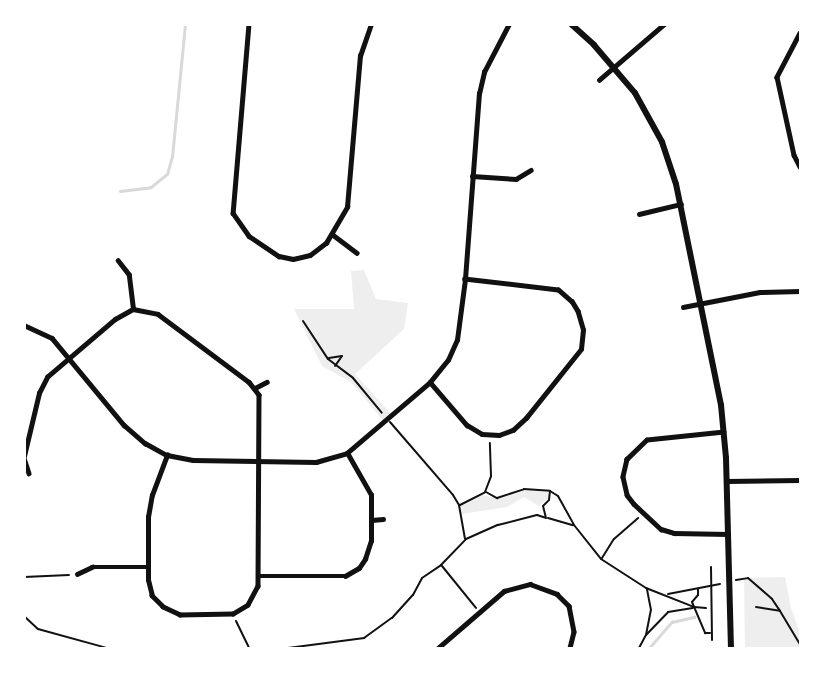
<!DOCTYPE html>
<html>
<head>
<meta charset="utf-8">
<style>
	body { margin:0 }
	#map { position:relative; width:825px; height:673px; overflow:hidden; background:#fff; font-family:"Exo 2",sans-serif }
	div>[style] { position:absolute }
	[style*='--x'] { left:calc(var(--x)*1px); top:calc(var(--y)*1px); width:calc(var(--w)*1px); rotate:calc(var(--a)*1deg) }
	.green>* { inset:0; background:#eee }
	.stream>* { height:2.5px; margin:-1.25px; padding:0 1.25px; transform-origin:1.25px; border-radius:1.25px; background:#d9d9d9 }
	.path>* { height:2px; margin:-1px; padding:0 1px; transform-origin:1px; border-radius:1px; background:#111 }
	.minor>* { height:4.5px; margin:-2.25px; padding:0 2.25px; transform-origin:2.25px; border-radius:2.25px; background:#111 }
	.secondary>* { height:6px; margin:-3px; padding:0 3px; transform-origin:3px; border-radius:3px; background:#111 }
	span { translate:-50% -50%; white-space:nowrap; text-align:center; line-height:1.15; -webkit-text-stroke:6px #fff; paint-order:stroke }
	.frame { position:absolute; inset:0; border:26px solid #fff; pointer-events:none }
</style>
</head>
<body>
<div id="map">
	<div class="green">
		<div style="clip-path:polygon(364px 270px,376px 299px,408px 303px,404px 329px,355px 374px,393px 416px,385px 423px,351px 382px,322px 366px,294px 309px,354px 309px,351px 271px)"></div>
		<div style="clip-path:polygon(527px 490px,548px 492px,549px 498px,539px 506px,524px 497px,507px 507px,462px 514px,461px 506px,483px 495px,498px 499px)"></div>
		<div style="clip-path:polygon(785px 577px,791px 608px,800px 633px,800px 648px,745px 648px,744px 578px)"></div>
	</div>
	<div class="stream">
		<div style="--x:120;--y:191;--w:31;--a:-7"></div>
		<div style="--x:151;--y:187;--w:21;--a:-39"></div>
		<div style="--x:167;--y:174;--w:18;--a:-74"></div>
		<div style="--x:172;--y:157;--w:134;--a:-84.4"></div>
		<div style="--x:649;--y:648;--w:35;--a:-49"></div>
		<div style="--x:672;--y:622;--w:23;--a:-13"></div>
	</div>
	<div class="path">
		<div style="--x:303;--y:321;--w:45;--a:56.7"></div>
		<div style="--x:328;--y:359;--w:31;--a:37"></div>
		<div style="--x:353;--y:378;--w:45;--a:50.4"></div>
		<div style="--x:329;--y:358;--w:13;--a:-9"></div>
		<div style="--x:342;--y:356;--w:12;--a:125"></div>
		<div style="--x:390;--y:422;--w:96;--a:49.2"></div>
		<div style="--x:453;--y:495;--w:12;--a:59"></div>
		<div style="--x:459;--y:505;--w:34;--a:80"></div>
		<div style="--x:486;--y:492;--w:13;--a:29"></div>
		<div style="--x:497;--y:498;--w:28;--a:-18"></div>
		<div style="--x:524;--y:489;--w:26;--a:4"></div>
		<div style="--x:460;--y:505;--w:28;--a:-27"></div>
		<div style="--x:485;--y:492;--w:17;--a:-69"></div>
		<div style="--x:491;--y:476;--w:33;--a:-92"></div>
		<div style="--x:548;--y:518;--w:26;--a:16"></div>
		<div style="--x:602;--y:558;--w:22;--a:-58"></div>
		<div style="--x:614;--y:539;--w:32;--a:-41"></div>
		<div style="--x:442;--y:566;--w:54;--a:51"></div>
		<div style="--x:711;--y:567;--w:73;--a:89.2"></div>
		<div style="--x:24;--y:577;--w:45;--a:-2.5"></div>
		<div style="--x:736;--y:580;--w:12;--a:-9"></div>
		<div style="--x:748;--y:578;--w:32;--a:41"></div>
		<div style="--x:772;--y:599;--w:14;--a:56"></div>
		<div style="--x:698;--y:589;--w:6;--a:90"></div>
		<div style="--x:698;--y:595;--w:9;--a:131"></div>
		<div style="--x:692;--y:602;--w:34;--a:67"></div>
		<div style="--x:705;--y:633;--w:5;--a:0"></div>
		<div style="--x:668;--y:594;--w:53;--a:-10.9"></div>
		<div style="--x:756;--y:607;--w:24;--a:9"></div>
		<div style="--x:780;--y:611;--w:39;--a:59"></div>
		<div style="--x:24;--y:616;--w:19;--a:43"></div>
		<div style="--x:38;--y:629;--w:72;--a:15.4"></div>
		<div style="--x:236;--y:621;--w:30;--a:64"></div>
		<div style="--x:646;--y:635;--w:25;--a:-79"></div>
		<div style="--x:651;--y:610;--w:21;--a:-101"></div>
		<div style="--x:288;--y:648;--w:77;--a:-7.5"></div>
		<div style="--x:364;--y:638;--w:34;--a:-36"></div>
		<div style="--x:392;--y:618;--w:31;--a:-48"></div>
		<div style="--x:413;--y:595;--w:19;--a:-62"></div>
		<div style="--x:422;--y:578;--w:23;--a:-34"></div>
		<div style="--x:441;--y:565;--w:36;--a:-46"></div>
		<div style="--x:466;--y:539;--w:35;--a:-24"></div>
		<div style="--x:498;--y:525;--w:40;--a:-14.4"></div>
		<div style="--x:537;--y:515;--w:9;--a:18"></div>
		<div style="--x:546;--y:518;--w:12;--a:-104"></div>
		<div style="--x:543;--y:506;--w:8;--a:-45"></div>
		<div style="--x:549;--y:500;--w:9;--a:-84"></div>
		<div style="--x:550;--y:491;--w:9;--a:32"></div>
		<div style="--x:558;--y:496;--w:33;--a:61"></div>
		<div style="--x:574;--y:525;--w:43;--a:51.5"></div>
		<div style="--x:601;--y:559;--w:54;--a:32.8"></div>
		<div style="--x:646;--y:588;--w:52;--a:21.6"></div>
		<div style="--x:694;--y:607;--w:12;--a:5"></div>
		<div style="--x:639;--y:648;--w:15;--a:-62"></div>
		<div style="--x:646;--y:635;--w:32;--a:-46"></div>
		<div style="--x:668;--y:612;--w:25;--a:-9"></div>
	</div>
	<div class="minor">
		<div style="--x:249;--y:24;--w:190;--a:94.8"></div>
		<div style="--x:233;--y:213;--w:28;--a:55"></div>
		<div style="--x:249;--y:236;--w:36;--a:34"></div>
		<div style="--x:279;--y:256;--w:14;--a:12"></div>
		<div style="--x:293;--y:259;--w:17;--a:-13"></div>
		<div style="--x:310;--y:255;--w:20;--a:-37"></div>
		<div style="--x:326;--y:243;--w:42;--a:-59.7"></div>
		<div style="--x:347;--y:207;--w:152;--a:-85.1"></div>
		<div style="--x:360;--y:56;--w:34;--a:-71"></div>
		<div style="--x:800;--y:33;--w:50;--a:117.6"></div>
		<div style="--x:777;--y:77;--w:80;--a:77.7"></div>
		<div style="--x:794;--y:155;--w:13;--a:63"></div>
		<div style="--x:599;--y:80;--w:86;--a:-40.7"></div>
		<div style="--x:472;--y:176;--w:44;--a:3.9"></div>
		<div style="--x:516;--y:179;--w:17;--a:-31"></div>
		<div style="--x:639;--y:214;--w:43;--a:-13.4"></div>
		<div style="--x:332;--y:234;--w:31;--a:37"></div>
		<div style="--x:683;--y:307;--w:78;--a:-11"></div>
		<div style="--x:760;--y:292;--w:40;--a:-1.4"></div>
		<div style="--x:133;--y:309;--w:25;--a:11"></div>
		<div style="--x:158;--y:314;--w:114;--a:36.8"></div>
		<div style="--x:249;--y:382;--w:16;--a:52"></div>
		<div style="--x:259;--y:395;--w:191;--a:90.3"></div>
		<div style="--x:258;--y:586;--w:21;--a:118"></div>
		<div style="--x:248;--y:605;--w:17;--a:149"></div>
		<div style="--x:233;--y:614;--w:53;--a:178.9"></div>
		<div style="--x:180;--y:615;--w:19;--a:-155"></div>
		<div style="--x:163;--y:607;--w:16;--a:-135"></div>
		<div style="--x:152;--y:596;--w:16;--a:-104"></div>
		<div style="--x:148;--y:580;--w:63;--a:-90"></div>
		<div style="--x:148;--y:517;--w:22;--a:-80"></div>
		<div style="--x:152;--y:495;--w:43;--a:-69.4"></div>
		<div style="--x:24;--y:325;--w:31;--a:25"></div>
		<div style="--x:52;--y:338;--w:113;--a:50.4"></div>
		<div style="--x:124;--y:425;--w:28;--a:41"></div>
		<div style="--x:145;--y:443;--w:25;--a:29"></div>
		<div style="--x:167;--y:455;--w:26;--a:11"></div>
		<div style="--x:193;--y:460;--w:123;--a:0.9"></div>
		<div style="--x:316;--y:462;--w:32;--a:-16"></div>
		<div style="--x:347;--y:453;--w:109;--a:-40.5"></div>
		<div style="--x:430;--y:382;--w:28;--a:-51"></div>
		<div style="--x:448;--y:360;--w:22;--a:-66"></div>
		<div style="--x:457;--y:340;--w:62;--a:-82.5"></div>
		<div style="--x:465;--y:279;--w:186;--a:-85.7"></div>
		<div style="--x:479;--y:94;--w:23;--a:-77"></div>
		<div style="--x:484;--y:72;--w:54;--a:-62.5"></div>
		<div style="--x:430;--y:382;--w:57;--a:49.3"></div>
		<div style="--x:467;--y:425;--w:17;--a:31"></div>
		<div style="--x:482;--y:434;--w:17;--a:3"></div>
		<div style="--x:499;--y:435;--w:15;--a:-20"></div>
		<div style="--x:513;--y:430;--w:18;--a:-43"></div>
		<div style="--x:526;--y:418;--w:88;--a:-51.4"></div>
		<div style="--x:581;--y:349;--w:19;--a:-84"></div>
		<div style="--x:583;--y:330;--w:19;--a:-106"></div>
		<div style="--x:578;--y:312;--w:12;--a:-121"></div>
		<div style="--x:572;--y:302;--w:18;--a:-139"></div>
		<div style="--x:558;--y:290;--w:94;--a:-173.3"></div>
		<div style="--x:255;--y:388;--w:13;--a:-27"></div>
		<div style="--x:724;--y:432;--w:77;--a:174.1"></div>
		<div style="--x:647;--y:440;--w:28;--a:136"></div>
		<div style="--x:627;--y:459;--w:18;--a:103"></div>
		<div style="--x:623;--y:477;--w:18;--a:77"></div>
		<div style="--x:627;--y:495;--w:11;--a:52"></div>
		<div style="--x:634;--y:504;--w:37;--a:43"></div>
		<div style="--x:661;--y:529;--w:14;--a:17"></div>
		<div style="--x:674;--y:533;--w:54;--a:1.1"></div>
		<div style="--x:24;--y:456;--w:65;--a:-76.6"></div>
		<div style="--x:39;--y:393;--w:18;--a:-63"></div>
		<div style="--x:47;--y:377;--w:89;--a:-40.5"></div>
		<div style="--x:115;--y:319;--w:21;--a:-29"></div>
		<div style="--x:133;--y:309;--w:34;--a:-97"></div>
		<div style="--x:129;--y:275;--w:18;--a:-128"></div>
		<div style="--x:24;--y:458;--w:16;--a:72"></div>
		<div style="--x:727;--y:481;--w:73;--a:-0.8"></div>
		<div style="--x:371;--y:520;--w:12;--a:-5"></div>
		<div style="--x:77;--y:574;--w:17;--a:-25"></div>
		<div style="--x:92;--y:567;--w:56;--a:0"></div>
		<div style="--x:259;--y:576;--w:86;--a:0"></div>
		<div style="--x:345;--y:576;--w:16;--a:-30"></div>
		<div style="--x:359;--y:568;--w:11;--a:-56"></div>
		<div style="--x:365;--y:559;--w:19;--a:-72"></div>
		<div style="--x:371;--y:541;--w:46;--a:-90"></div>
		<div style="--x:371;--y:495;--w:48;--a:-119.7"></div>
		<div style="--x:438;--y:648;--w:87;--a:-40.8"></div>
		<div style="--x:504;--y:591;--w:27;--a:-15"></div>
		<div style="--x:530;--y:584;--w:29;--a:20"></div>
		<div style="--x:557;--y:594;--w:17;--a:45"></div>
		<div style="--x:569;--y:606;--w:26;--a:79"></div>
		<div style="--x:574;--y:632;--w:16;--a:104"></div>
	</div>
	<div class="secondary">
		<div style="--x:571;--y:24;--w:31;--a:42"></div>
		<div style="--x:594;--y:45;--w:63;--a:49.5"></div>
		<div style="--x:635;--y:93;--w:56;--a:61.1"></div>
		<div style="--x:662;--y:142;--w:44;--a:71.6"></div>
		<div style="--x:676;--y:184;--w:226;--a:78.5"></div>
		<div style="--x:721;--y:405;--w:53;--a:84.6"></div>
		<div style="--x:726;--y:458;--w:190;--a:88.5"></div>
	</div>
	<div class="frame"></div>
</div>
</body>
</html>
